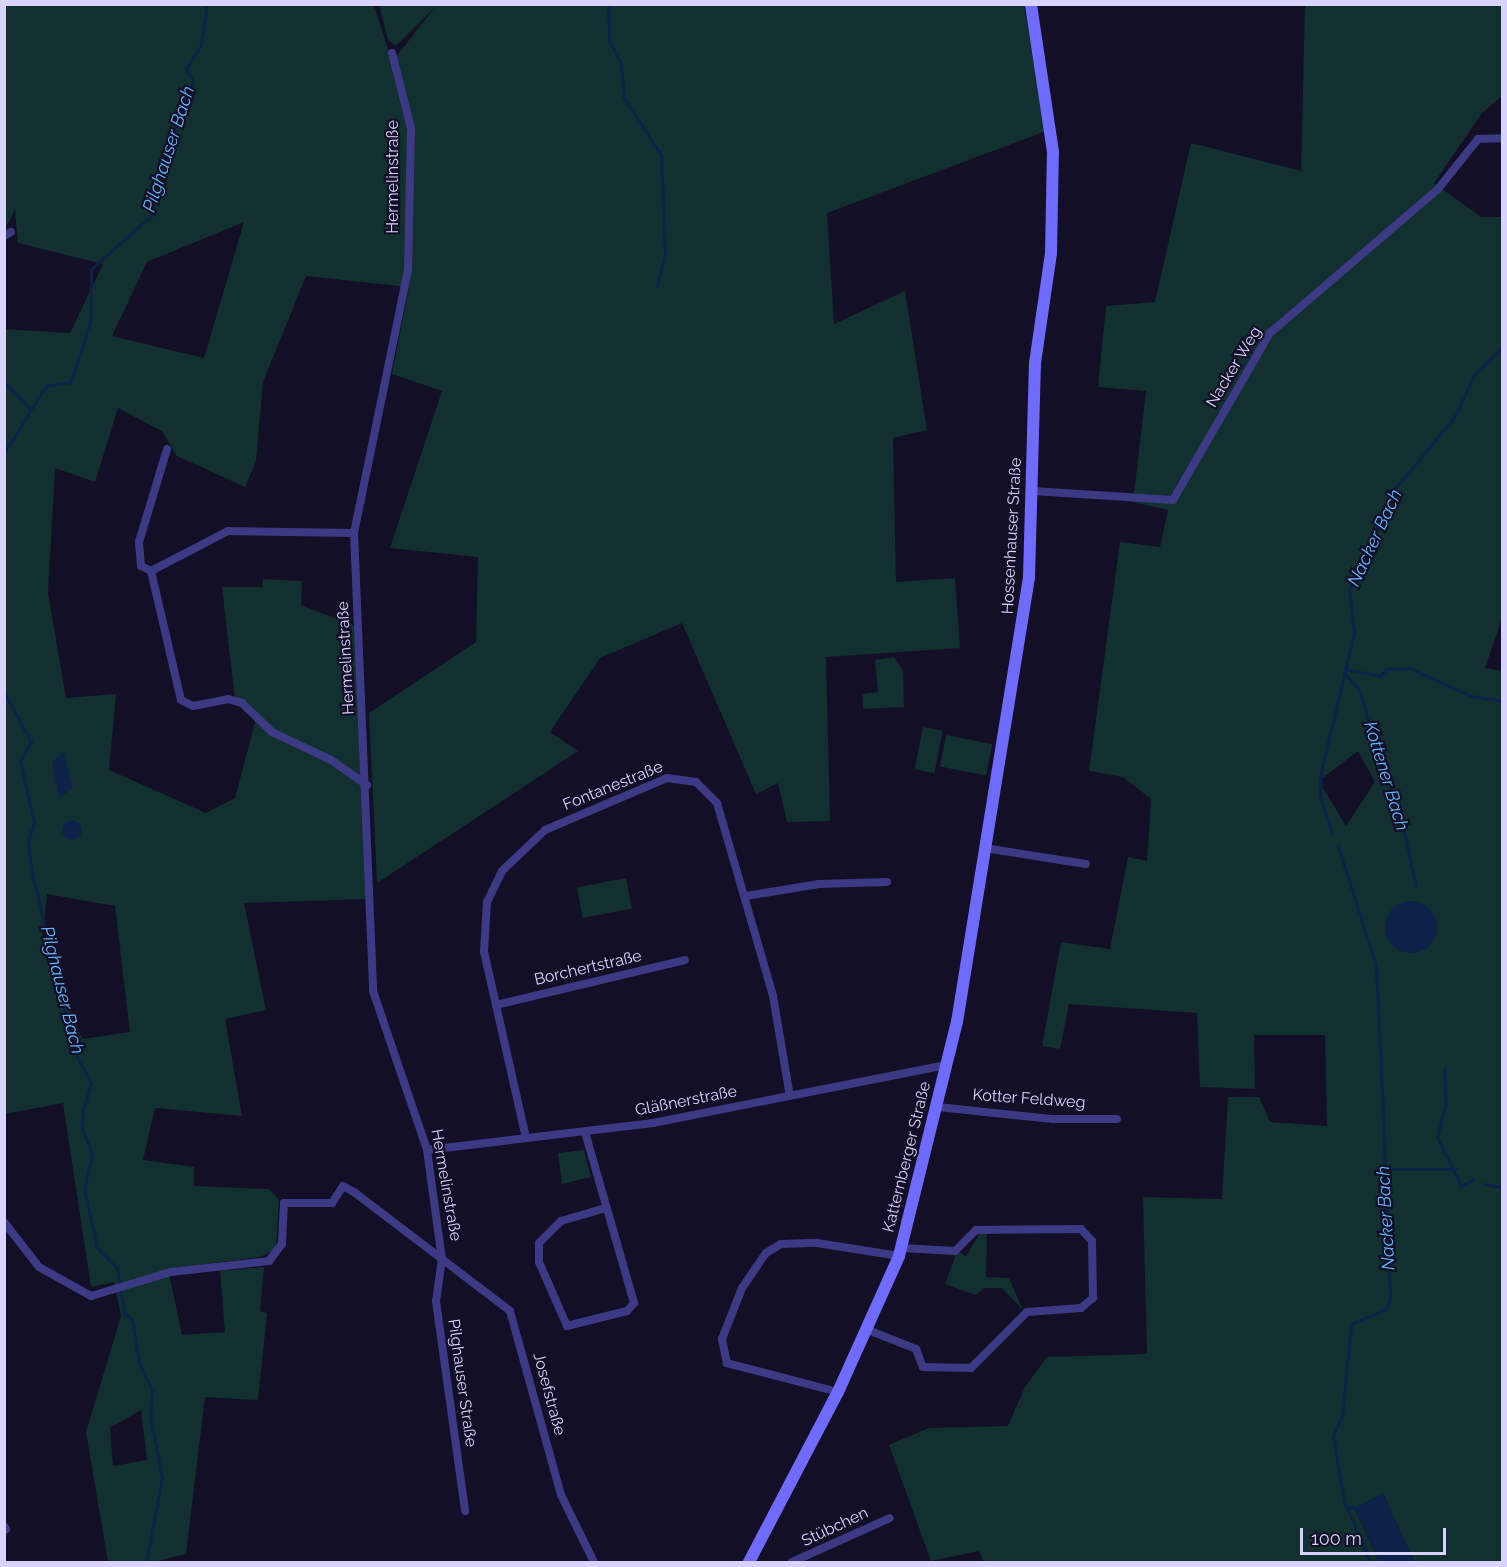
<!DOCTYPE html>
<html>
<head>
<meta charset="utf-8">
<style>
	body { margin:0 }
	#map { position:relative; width:1507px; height:1567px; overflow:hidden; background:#130f26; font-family:Raleway,sans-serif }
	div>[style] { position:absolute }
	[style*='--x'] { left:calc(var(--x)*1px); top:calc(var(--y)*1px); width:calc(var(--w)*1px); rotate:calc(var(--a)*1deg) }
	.green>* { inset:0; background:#12302f; transform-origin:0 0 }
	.water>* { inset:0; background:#0c2248 }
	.round { border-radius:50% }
	.stream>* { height:3px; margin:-1.5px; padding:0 1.5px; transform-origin:1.5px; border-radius:1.5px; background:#0c2248 }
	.street>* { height:8px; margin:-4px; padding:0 4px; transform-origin:4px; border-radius:4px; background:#3d3a85 }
	.secondary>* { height:12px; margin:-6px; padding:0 6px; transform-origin:6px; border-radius:6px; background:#6f6bff }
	span { translate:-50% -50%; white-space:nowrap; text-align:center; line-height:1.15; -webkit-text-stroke:4.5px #130f26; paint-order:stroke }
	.street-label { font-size:16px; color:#d9d4ff }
	.water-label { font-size:18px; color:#62b6ff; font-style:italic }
	.frame { position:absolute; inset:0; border:6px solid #d9d4ff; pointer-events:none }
	.scale { position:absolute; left:1300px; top:1528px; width:146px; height:27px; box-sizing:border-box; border:3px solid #d9d4ff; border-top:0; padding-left:8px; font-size:18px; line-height:21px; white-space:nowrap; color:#d9d4ff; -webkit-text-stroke:4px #130f26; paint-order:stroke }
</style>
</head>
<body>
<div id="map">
	<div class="green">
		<div style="clip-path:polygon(evenodd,5px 5px,374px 5px,392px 62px,435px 7px,396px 46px,388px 40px,379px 5px,1024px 5px,1046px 131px,827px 213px,834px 324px,905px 291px,927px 430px,893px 438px,896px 582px,955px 578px,960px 648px,826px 657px,830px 821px,787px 822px,778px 783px,756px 794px,682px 623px,600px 658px,550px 732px,578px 751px,377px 883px,369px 713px,476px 642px,478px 557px,390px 548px,442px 391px,392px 374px,409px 287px,306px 276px,263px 382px,256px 461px,245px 487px,177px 456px,162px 431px,118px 408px,95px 482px,55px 468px,48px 593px,66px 698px,116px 694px,109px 770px,206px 813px,235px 798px,256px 719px,235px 700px,222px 587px,262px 587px,263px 579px,302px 581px,301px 605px,355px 626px,368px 899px,244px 903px,266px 1010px,225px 1019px,242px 1116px,155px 1108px,143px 1160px,194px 1167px,194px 1186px,269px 1189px,279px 1200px,276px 1249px,260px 1257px,168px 1269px,182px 1335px,225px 1332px,220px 1271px,264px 1267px,260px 1311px,267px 1313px,258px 1400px,205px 1397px,186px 1554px,154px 1562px,108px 1562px,86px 1432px,121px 1316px,114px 1282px,91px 1287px,63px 1103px,5px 1114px,4px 329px,70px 333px,103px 264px,18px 243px,15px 210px,5px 229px,5px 5px,244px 222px,204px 358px,112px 336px,147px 262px,244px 222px,5px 5px,47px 894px,115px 906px,130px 1032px,82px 1039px,42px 942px,47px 894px,5px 5px,141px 1410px,147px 1460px,113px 1466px,110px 1428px,141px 1410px)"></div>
		<div style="clip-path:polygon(evenodd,1305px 5px,1502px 5px,1502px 96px,1482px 113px,1434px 183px,1481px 217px,1502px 217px,1502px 618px,1485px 668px,1502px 671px,1502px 1562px,1414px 1562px,1383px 1493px,1355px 1509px,1379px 1562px,984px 1562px,979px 1551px,931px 1561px,889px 1445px,929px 1428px,1008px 1426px,1025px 1387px,1047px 1357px,1147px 1354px,1143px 1197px,1222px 1199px,1228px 1097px,1259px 1097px,1270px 1122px,1327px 1126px,1325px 1035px,1254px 1035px,1255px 1089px,1200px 1087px,1197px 1013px,1069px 1004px,1060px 1049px,1042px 1046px,1061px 942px,1110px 949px,1128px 857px,1147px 861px,1151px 799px,1123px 777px,1089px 771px,1120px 542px,1160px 547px,1168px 510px,1133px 502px,1146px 391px,1098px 387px,1106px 306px,1155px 302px,1191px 143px,1301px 171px,1305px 5px,1358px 751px,1375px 782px,1346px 826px,1319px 781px,1358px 751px,1305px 5px,1405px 902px,1429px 946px,1415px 953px,1400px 951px,1386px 933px,1391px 911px,1405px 902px)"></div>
		<div style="clip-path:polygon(894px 657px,903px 670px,904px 707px,863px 709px,862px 694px,878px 692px,875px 660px)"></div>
		<div style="left:923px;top:727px;width:20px;height:43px;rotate:11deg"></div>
		<div style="left:946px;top:735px;width:47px;height:32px;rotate:11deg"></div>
		<div style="left:626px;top:878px;width:31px;height:50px;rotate:79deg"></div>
		<div style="clip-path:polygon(584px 1150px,591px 1177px,562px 1184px,558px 1153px)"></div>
		<div style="clip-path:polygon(979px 1234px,987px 1234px,986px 1277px,1009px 1278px,1023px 1310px,1002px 1288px,984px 1288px,976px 1295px,945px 1284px,956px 1255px,959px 1251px,966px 1257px)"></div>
	</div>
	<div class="water">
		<div style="clip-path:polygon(63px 752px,73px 788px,59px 798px,52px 762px)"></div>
		<div class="round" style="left:62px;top:820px;width:20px;height:20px"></div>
		<div class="round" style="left:1385px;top:901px;width:52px;height:52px"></div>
		<div style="clip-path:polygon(1383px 1493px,1414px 1562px,1379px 1562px,1355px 1508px)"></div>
	</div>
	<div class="stream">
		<div style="--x:608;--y:4;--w:36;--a:88"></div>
		<div style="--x:609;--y:40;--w:27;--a:63"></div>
		<div style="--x:621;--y:64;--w:34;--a:85"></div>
		<div style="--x:624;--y:98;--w:68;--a:57"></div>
		<div style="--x:661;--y:155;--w:99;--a:87.7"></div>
		<div style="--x:665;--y:254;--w:33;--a:104"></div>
		<div style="--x:4;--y:382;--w:36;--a:46"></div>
		<div style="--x:4;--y:453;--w:79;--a:-57.9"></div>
		<div style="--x:46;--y:386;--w:25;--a:-9"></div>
		<div style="--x:71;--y:382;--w:67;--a:-72.6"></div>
		<div style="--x:91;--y:318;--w:49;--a:-90"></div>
		<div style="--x:91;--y:269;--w:81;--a:-41.5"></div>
		<div style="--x:152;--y:215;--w:28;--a:-86"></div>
		<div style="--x:154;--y:187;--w:113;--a:-69.8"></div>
		<div style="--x:193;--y:81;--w:14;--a:-120"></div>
		<div style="--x:186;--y:69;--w:28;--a:-58"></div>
		<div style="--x:201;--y:45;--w:41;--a:-81.7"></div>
		<div style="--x:4;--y:511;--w:12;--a:90"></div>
		<div style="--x:4;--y:649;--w:23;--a:90"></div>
		<div style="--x:1345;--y:669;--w:36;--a:11"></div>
		<div style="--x:1380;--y:676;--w:9;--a:-49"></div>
		<div style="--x:1386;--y:669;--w:23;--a:-2"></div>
		<div style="--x:1409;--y:668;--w:68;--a:24.3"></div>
		<div style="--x:1471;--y:696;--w:31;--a:9"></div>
		<div style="--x:1344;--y:673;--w:22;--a:47"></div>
		<div style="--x:1359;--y:689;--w:94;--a:73.9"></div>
		<div style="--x:1385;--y:779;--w:20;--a:57"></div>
		<div style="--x:1396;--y:796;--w:92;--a:77.5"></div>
		<div style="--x:4;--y:692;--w:57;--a:61.6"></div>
		<div style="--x:31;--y:742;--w:22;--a:120"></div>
		<div style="--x:20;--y:761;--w:63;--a:77.1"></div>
		<div style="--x:34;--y:822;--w:21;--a:107"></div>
		<div style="--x:28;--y:842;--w:26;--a:83"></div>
		<div style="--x:31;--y:868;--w:186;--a:76.9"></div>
		<div style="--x:73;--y:1049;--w:38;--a:62"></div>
		<div style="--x:91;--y:1083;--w:27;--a:107"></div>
		<div style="--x:83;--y:1109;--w:20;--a:93"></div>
		<div style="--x:82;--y:1129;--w:27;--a:68"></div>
		<div style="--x:92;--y:1154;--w:35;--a:103"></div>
		<div style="--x:84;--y:1188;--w:61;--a:77.8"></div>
		<div style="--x:97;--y:1248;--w:28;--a:45"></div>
		<div style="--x:117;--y:1268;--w:45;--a:81"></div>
		<div style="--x:124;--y:1312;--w:11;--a:45"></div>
		<div style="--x:132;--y:1320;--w:44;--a:80.8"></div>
		<div style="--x:139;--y:1363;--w:30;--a:64"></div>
		<div style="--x:152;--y:1390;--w:26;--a:94"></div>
		<div style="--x:150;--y:1416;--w:63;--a:79"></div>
		<div style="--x:162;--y:1478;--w:86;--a:100.8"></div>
		<div style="--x:1332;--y:833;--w:39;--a:-108"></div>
		<div style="--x:1320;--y:796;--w:24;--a:-88"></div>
		<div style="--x:1321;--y:772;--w:144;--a:-76.7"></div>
		<div style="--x:1354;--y:632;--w:43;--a:-96.6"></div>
		<div style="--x:1349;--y:589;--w:107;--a:-65.8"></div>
		<div style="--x:1393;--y:491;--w:97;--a:-50.4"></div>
		<div style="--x:1455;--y:416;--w:45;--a:-65.1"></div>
		<div style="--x:1474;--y:375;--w:40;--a:-45"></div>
		<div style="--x:1338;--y:846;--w:125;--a:72.3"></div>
		<div style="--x:1376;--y:965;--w:150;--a:87.3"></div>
		<div style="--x:1383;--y:1115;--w:184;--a:87.8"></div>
		<div style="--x:1390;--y:1299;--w:11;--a:112"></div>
		<div style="--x:1386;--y:1309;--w:38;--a:157"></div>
		<div style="--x:1351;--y:1324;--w:91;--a:95.6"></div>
		<div style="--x:1342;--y:1415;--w:23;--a:113"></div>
		<div style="--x:1333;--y:1436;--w:66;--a:80.4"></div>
		<div style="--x:1344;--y:1501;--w:66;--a:66.9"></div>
		<div style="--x:1444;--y:1068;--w:35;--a:87"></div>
		<div style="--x:1446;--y:1103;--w:35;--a:105"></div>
		<div style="--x:1437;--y:1137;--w:55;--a:63.9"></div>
		<div style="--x:1461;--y:1186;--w:13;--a:-27"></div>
		<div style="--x:1384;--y:1169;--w:73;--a:0"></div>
		<div style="--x:1485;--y:1184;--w:17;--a:10"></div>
		<div style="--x:1346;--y:1506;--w:9;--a:13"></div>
	</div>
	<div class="street">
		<div style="--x:392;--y:53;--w:77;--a:75.8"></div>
		<div style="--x:411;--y:128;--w:142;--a:91.2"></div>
		<div style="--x:408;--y:270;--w:268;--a:101.6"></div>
		<div style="--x:354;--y:533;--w:458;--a:87.6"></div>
		<div style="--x:373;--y:991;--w:168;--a:71.2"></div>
		<div style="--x:427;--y:1150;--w:110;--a:82.2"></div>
		<div style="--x:442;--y:1259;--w:42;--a:98.1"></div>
		<div style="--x:436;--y:1301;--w:212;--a:82.1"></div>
		<div style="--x:4;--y:236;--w:8;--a:-30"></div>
		<div style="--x:1033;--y:491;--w:140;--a:3.7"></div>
		<div style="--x:1173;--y:500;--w:193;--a:-59.9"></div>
		<div style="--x:1270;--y:333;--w:221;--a:-40.6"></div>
		<div style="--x:1438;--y:189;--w:64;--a:-51.3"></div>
		<div style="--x:1478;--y:139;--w:24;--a:-2"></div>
		<div style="--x:354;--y:533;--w:126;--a:-179.1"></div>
		<div style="--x:228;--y:531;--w:87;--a:152.5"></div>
		<div style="--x:151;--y:571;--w:132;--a:76.9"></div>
		<div style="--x:181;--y:700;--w:13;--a:27"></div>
		<div style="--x:193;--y:706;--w:36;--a:-11"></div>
		<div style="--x:228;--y:699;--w:15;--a:16"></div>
		<div style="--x:242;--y:703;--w:42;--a:44"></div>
		<div style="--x:272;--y:732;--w:65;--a:25.4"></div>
		<div style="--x:331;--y:760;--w:44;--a:34.8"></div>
		<div style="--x:151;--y:571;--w:11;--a:-153"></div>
		<div style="--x:141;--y:566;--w:24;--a:-95"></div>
		<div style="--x:139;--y:542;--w:97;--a:-73.2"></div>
		<div style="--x:984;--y:848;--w:103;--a:8.9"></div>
		<div style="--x:746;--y:896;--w:74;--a:-9.3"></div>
		<div style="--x:819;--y:884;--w:68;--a:-1.7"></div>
		<div style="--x:496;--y:1005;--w:194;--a:-13.4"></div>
		<div style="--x:938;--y:1107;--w:116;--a:6"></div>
		<div style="--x:1053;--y:1119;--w:64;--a:0"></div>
		<div style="--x:585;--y:1132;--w:178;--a:74"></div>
		<div style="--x:634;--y:1303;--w:11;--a:131"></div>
		<div style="--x:627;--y:1311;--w:62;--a:166"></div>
		<div style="--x:567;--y:1326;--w:70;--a:-113.6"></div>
		<div style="--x:539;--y:1262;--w:19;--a:-90"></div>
		<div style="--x:539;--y:1243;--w:31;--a:-45"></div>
		<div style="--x:561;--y:1221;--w:47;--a:-16.1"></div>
		<div style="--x:526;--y:1138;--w:191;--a:-102.7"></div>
		<div style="--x:484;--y:952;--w:50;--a:-86.6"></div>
		<div style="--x:487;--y:902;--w:34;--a:-64"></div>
		<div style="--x:502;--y:871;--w:59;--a:-43.6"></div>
		<div style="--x:545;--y:830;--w:133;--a:-23.1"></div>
		<div style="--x:667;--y:778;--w:29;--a:8"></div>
		<div style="--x:696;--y:782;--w:30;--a:45"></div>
		<div style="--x:717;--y:803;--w:201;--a:73.8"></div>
		<div style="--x:773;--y:996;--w:101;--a:80.4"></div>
		<div style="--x:427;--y:1150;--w:228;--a:-6.8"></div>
		<div style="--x:653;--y:1123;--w:300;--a:-11.2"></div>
		<div style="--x:4;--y:1222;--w:57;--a:52.1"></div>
		<div style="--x:39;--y:1267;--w:60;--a:29.1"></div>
		<div style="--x:91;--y:1296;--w:84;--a:-16.7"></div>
		<div style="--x:171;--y:1272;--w:99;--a:-6.4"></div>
		<div style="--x:269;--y:1261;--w:21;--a:-53"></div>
		<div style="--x:282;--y:1244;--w:41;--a:-87.2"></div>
		<div style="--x:284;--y:1203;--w:48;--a:0"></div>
		<div style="--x:332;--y:1203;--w:20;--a:-57"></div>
		<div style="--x:343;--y:1186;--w:13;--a:29"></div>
		<div style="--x:354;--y:1192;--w:196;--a:37.3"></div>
		<div style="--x:510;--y:1311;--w:191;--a:74.5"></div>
		<div style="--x:561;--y:1495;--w:75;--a:63.8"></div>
		<div style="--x:868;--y:1330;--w:52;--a:21.6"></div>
		<div style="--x:916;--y:1349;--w:19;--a:69"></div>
		<div style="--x:923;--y:1367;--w:48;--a:1.2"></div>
		<div style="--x:971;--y:1368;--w:79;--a:-45"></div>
		<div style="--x:1027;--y:1312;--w:54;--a:-4.2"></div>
		<div style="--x:1081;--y:1308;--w:16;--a:-40"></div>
		<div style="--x:1093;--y:1298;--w:57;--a:-91"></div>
		<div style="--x:1092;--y:1241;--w:16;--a:-133"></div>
		<div style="--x:1081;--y:1229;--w:105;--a:179.5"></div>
		<div style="--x:976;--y:1230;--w:30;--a:135"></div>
		<div style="--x:955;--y:1251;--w:54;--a:-176.8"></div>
		<div style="--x:838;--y:1392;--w:115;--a:-165.4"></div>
		<div style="--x:727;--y:1363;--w:25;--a:-102"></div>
		<div style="--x:722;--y:1339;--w:55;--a:-68.6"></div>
		<div style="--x:742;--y:1288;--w:42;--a:-55.6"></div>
		<div style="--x:766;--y:1253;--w:17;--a:-31"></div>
		<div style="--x:781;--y:1244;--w:36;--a:-2"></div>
		<div style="--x:817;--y:1243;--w:83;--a:9"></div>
		<div style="--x:4;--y:1526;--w:4;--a:56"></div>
		<div style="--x:792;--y:1562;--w:107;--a:-24.2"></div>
	</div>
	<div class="secondary">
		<div style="--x:749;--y:1562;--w:192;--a:-62.4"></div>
		<div style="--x:838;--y:1392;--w:149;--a:-65.8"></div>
		<div style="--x:899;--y:1256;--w:241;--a:-76.1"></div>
		<div style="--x:957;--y:1022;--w:451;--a:-80.8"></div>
		<div style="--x:1029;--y:577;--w:214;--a:-88.4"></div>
		<div style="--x:1035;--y:363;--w:111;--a:-81.7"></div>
		<div style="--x:1051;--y:253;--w:101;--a:-88.9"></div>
		<div style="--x:1053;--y:152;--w:150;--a:-98.5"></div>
	</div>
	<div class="street-label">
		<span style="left:393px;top:177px;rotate:-90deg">Hermelinstraße</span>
		<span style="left:1234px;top:367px;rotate:-59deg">Nacker Weg</span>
		<span style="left:1012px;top:536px;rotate:-87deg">Hossenhauser Straße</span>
		<span style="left:346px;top:658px;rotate:-93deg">Hermelinstraße</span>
		<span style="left:613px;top:786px;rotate:-22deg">Fontanestraße</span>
		<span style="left:588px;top:968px;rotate:-13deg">Borchertstraße</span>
		<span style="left:1029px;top:1099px;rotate:4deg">Kotter Feldweg</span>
		<span style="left:686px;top:1101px;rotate:-11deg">Gläßnerstraße</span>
		<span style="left:907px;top:1157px;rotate:-76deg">Katternberger Straße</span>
		<span style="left:446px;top:1185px;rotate:80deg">Hermelinstraße</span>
		<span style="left:462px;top:1383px;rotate:82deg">Pilghauser Straße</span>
		<span style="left:549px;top:1394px;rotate:75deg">Josefstraße</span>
		<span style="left:835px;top:1527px;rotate:-25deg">Stübchen</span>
	</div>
	<div class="water-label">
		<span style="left:169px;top:149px;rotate:-72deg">Pilghauser Bach</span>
		<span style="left:1375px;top:538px;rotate:-65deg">Nacker Bach</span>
		<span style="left:1386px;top:776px;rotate:73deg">Kottener Bach</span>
		<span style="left:62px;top:990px;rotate:76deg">Pilghauser Bach</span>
		<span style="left:1386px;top:1218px;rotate:-93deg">Nacker Bach</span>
	</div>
	<div class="frame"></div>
	<div class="scale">100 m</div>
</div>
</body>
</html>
